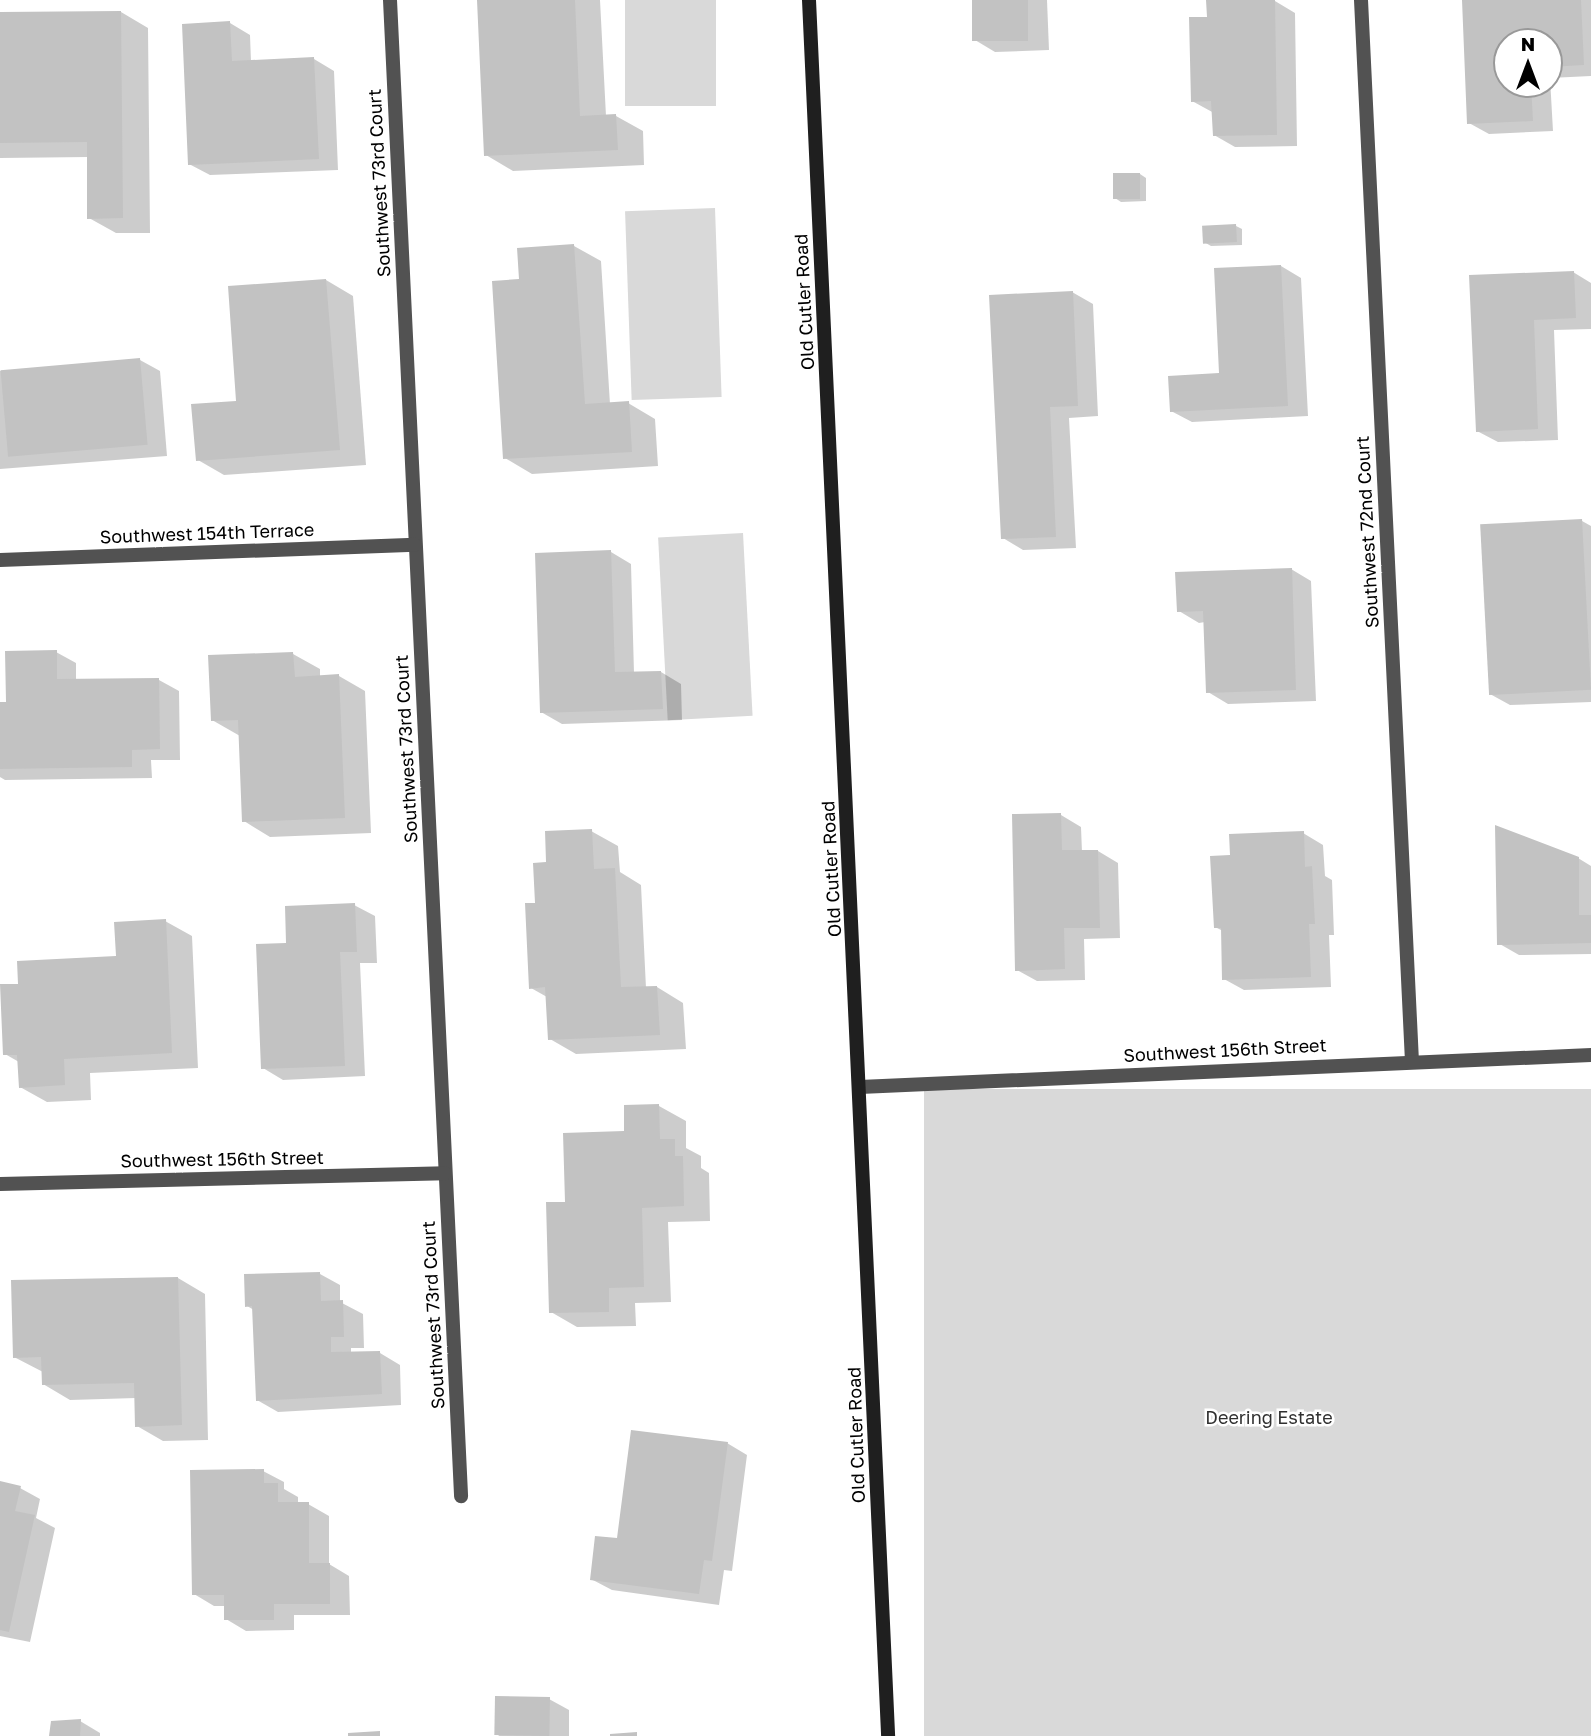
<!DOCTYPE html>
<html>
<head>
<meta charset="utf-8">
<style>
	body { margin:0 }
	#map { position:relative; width:1591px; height:1736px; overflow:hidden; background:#fff; font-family:"Golos Text",sans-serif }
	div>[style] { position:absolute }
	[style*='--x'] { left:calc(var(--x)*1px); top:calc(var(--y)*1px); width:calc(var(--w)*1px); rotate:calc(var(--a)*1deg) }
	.green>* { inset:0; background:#d9d9d9; transform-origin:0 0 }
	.shadow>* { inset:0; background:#0003 }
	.building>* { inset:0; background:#c2c2c2; transform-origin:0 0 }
	.street>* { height:14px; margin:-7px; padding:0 7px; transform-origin:7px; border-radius:7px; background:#525252 }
	.secondary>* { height:14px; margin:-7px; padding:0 7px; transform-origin:7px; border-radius:7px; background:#1f1f1f }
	span { translate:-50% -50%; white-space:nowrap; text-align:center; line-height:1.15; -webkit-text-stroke:5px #fff; paint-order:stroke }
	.street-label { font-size:18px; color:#000 }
	.park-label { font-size:18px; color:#303030 }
	.north { position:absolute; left:1493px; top:28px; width:70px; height:70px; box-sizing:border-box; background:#fff; border:2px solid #999; border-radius:50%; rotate:0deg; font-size:19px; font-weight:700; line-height:28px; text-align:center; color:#000 }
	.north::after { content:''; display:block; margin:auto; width:24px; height:32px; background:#000; clip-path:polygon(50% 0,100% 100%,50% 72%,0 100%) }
</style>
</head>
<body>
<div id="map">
	<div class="green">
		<div style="left:625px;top:0;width:91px;height:106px"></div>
		<div style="left:715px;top:208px;width:189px;height:90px;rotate:88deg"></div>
		<div style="left:743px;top:533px;width:183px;height:85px;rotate:87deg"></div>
		<div style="left:1591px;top:1089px;width:647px;height:667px;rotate:90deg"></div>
	</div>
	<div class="shadow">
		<div style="clip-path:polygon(479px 0,600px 0,606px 116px,616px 116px,643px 131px,644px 165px,513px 171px,486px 155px)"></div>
		<div style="clip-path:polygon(973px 0,1047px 0,1049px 50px,995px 52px,975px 40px)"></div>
		<div style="clip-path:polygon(evenodd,1463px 0,1591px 0,1591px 76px,1550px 78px,1553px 131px,1489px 134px,1469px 123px,1463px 0,1507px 42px,1549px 42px,1549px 84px,1507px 84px,1507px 42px)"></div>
		<div style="clip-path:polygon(1275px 1px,1295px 13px,1297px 146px,1235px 147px,1214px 135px,1214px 113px,1192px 101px)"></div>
		<div style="clip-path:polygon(121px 12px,148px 28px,150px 233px,116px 233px,89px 218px,89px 157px,0 158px,0 14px)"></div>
		<div style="clip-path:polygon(230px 23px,250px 35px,251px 62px,314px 59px,334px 71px,338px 170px,210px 175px,189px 164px)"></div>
		<div style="clip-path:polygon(1140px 174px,1146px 178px,1146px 201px,1121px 202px,1115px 198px)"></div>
		<div style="clip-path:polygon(1236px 226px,1242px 229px,1242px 245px,1211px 246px,1204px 242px)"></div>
		<div style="clip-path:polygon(574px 246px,601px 261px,610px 404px,628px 403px,655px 419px,658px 466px,532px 474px,505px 458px,521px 281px)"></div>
		<div style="clip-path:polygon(1281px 266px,1301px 278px,1308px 416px,1192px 422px,1171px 411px,1221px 375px)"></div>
		<div style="clip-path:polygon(1573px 272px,1591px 283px,1591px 329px,1554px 330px,1558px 440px,1498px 442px,1477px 431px,1471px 277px)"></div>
		<div style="clip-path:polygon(326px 280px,353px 296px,366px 465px,224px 475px,198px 460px)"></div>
		<div style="clip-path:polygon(1072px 292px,1093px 304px,1098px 416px,1069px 418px,1076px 548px,1023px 550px,1003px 538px)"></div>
		<div style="clip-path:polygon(140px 360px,160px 371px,167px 456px,0 469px,0 371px)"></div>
		<div style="clip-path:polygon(1582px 521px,1591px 526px,1591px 702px,1510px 705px,1490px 694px)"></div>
		<div style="clip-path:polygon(611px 552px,631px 564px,634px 673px,661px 672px,681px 684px,682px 720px,562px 724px,541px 712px)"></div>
		<div style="clip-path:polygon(1291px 569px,1311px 581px,1316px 701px,1228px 704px,1208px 692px,1205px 622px,1199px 623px,1179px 611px)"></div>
		<div style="clip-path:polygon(56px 652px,76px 663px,76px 680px,159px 680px,179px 691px,180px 760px,151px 760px,152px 778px,5px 780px,0 777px,0 704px,7px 704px)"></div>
		<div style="clip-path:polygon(293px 654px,320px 669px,320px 677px,339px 676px,365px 691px,371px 833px,270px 837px,244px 821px,240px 736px,212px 720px)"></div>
		<div style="clip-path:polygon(1061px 815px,1081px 827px,1082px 852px,1098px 851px,1118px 863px,1120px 938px,1084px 939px,1085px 980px,1037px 981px,1017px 970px)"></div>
		<div style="clip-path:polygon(591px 831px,618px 846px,620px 872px,641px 885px,646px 988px,657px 987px,683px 1003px,686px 1049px,576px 1054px,550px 1039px,547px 997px,531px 988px,537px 904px,548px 863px)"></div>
		<div style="clip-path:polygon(1303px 833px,1323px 845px,1325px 876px,1332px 880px,1334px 935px,1329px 935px,1331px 987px,1244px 990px,1224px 979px,1223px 931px,1215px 927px,1231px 857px)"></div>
		<div style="clip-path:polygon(1578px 858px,1591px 866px,1591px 954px,1519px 955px,1498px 943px)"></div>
		<div style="clip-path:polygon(354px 905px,375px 916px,377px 963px,360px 963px,365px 1076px,283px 1080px,263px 1068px,288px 944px)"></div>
		<div style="clip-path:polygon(165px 921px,192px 936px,198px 1068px,90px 1073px,91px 1100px,47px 1102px,20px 1087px,19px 1062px,5px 1054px,20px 986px,118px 958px)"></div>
		<div style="clip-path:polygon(659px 1106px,686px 1121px,686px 1148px,701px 1156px,701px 1168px,709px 1173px,710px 1221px,668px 1222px,671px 1302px,635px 1303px,636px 1326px,577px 1327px,551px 1312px,567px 1203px,626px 1133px)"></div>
		<div style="clip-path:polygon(320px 1274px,340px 1285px,340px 1302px,363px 1314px,364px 1348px,351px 1348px,351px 1353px,380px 1353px,400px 1365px,401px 1405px,278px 1412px,257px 1400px,254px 1310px,247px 1306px)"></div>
		<div style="clip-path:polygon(178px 1278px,205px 1294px,208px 1440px,163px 1441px,137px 1426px,136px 1398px,70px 1400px,43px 1384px,43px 1372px,14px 1357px)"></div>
		<div style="clip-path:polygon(727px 1443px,747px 1455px,732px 1571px,724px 1570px,719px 1605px,612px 1590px,591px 1579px,619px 1540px)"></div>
		<div style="clip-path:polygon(263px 1471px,284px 1482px,284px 1489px,298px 1497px,298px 1504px,308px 1504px,329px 1516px,329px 1564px,349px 1576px,350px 1615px,294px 1615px,294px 1630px,246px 1631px,226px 1619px,226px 1606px,214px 1606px,194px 1594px)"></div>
		<div style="clip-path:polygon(0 1483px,20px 1488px,40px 1499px,36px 1518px,55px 1528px,30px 1642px,0 1636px)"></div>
		<div style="clip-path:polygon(549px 1699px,569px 1710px,569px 1736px,498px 1736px)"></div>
		<div style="clip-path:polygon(80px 1721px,100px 1733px,100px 1736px,51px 1736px)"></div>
	</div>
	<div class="building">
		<div style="clip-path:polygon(477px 0,575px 0,580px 116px,616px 114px,618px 150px,484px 156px)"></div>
		<div style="left:972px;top:0;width:56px;height:41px"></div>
		<div style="clip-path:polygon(1206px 0,1275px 0,1277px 135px,1213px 136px,1211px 101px,1191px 102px,1189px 17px,1207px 17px)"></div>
		<div style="clip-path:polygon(1462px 0,1581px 0,1584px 65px,1549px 67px,1549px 42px,1507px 42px,1507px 84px,1531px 84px,1533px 121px,1467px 124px)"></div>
		<div style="clip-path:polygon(121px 11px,123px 218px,87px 219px,87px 142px,0 143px,0 12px)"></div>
		<div style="clip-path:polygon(230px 21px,232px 61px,314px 57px,319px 159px,188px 165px,182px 24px)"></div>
		<div style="left:1113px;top:173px;width:27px;height:26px"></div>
		<div style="left:1236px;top:224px;width:18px;height:34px;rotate:87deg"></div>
		<div style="clip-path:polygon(574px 244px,585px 404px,629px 401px,632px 452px,503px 459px,492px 281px,519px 279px,517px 248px)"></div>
		<div style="clip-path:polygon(1281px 265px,1288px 406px,1170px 412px,1168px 376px,1219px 373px,1214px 268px)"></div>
		<div style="clip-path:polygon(1574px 271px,1576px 318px,1534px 320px,1538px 429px,1476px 432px,1469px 275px)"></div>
		<div style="clip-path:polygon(326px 279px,340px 450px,196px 461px,191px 404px,236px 401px,228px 286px)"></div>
		<div style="clip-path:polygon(1073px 291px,1078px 406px,1050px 407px,1056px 537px,1001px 539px,989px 295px)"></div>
		<div style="left:140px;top:358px;width:87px;height:140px;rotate:85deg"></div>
		<div style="left:1582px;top:519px;width:171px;height:102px;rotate:87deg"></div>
		<div style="clip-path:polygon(611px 550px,615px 672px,661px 671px,663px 709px,540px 713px,535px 553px)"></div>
		<div style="clip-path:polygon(1292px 568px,1296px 690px,1206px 693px,1203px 611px,1177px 612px,1175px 572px)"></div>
		<div style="clip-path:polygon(57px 650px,57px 679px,159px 678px,160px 749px,132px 750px,132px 767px,0 769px,0 702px,6px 702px,5px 651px)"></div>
		<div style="clip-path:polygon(293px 652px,295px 677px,339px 674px,345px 818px,242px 822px,238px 720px,211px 721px,208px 655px)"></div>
		<div style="clip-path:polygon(1061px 813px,1062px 850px,1098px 850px,1100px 928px,1064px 928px,1065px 969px,1015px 971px,1012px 814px)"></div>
		<div style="clip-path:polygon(1495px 825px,1579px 857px,1579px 915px,1591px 915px,1591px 943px,1497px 945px)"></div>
		<div style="clip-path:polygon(592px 829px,594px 869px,615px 868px,621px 987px,657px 986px,660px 1035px,548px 1040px,545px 987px,529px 989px,525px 903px,535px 903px,533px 863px,546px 862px,545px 831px)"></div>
		<div style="clip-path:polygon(1304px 831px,1305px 867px,1312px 866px,1315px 924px,1309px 924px,1311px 977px,1222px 980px,1221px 928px,1214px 928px,1210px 856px,1230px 855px,1229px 834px)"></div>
		<div style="clip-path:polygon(355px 903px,357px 952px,340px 952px,345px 1066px,261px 1069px,256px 944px,286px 943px,285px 906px)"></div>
		<div style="clip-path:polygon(166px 919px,172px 1053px,64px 1059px,65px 1085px,19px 1088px,17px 1055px,3px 1055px,0 984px,18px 984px,17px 961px,116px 956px,114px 922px)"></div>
		<div style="clip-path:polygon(659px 1104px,660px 1139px,675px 1139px,675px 1156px,683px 1156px,684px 1206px,642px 1208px,644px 1287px,609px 1288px,609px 1312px,549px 1313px,546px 1202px,565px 1202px,563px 1133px,624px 1131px,624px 1105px)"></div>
		<div style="clip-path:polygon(320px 1272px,321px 1301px,343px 1300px,344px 1337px,331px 1337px,331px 1352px,380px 1351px,382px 1394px,256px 1401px,252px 1306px,245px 1307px,244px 1274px)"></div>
		<div style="clip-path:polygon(178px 1277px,182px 1425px,135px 1427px,134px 1383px,42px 1385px,41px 1357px,13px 1358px,11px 1280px)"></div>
		<div style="clip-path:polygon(631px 1430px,728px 1442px,712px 1561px,704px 1560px,699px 1594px,590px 1580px,595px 1536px,617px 1538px)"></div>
		<div style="clip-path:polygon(264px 1469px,264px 1483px,278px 1483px,278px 1502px,309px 1502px,309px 1563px,330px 1563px,330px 1604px,274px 1604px,274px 1620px,224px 1620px,224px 1595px,192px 1595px,190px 1470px)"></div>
		<div style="clip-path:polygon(0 1481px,21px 1486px,15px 1511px,35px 1515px,9px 1632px,0 1630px)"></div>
		<div style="left:550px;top:1697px;width:39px;height:55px;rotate:91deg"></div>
		<div style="clip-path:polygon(81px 1719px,80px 1736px,49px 1736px,51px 1721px)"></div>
		<div style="clip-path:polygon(380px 1731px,380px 1736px,348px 1736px,348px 1733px)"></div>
		<div style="clip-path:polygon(637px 1732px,637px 1736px,610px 1736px,610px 1734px)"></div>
	</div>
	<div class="street">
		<div style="--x:390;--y:0;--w:1498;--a:87.28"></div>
		<div style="--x:1361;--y:0;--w:1062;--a:87.25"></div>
		<div style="--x:0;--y:560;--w:415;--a:-2.1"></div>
		<div style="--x:860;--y:1087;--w:732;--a:-2.51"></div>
		<div style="--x:0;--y:1184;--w:445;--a:-1.4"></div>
	</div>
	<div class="secondary">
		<div style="--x:809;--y:0;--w:1738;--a:87.39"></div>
	</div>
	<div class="street-label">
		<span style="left:379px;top:183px;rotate:-93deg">Southwest 73rd Court</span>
		<span style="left:804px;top:302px;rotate:-93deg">Old Cutler Road</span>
		<span style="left:1367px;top:532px;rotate:-93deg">Southwest 72nd Court</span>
		<span style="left:207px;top:533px;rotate:-2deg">Southwest 154th Terrace</span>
		<span style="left:406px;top:749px;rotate:-93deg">Southwest 73rd Court</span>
		<span style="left:831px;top:869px;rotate:-93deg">Old Cutler Road</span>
		<span style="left:1225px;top:1050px;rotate:-3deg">Southwest 156th Street</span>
		<span style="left:222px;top:1159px;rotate:-1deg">Southwest 156th Street</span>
		<span style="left:433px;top:1315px;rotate:-93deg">Southwest 73rd Court</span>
		<span style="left:856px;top:1435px;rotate:-92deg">Old Cutler Road</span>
	</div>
	<div class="park-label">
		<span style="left:1269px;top:1417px">Deering Estate</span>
	</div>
	<div class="north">N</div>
</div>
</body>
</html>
